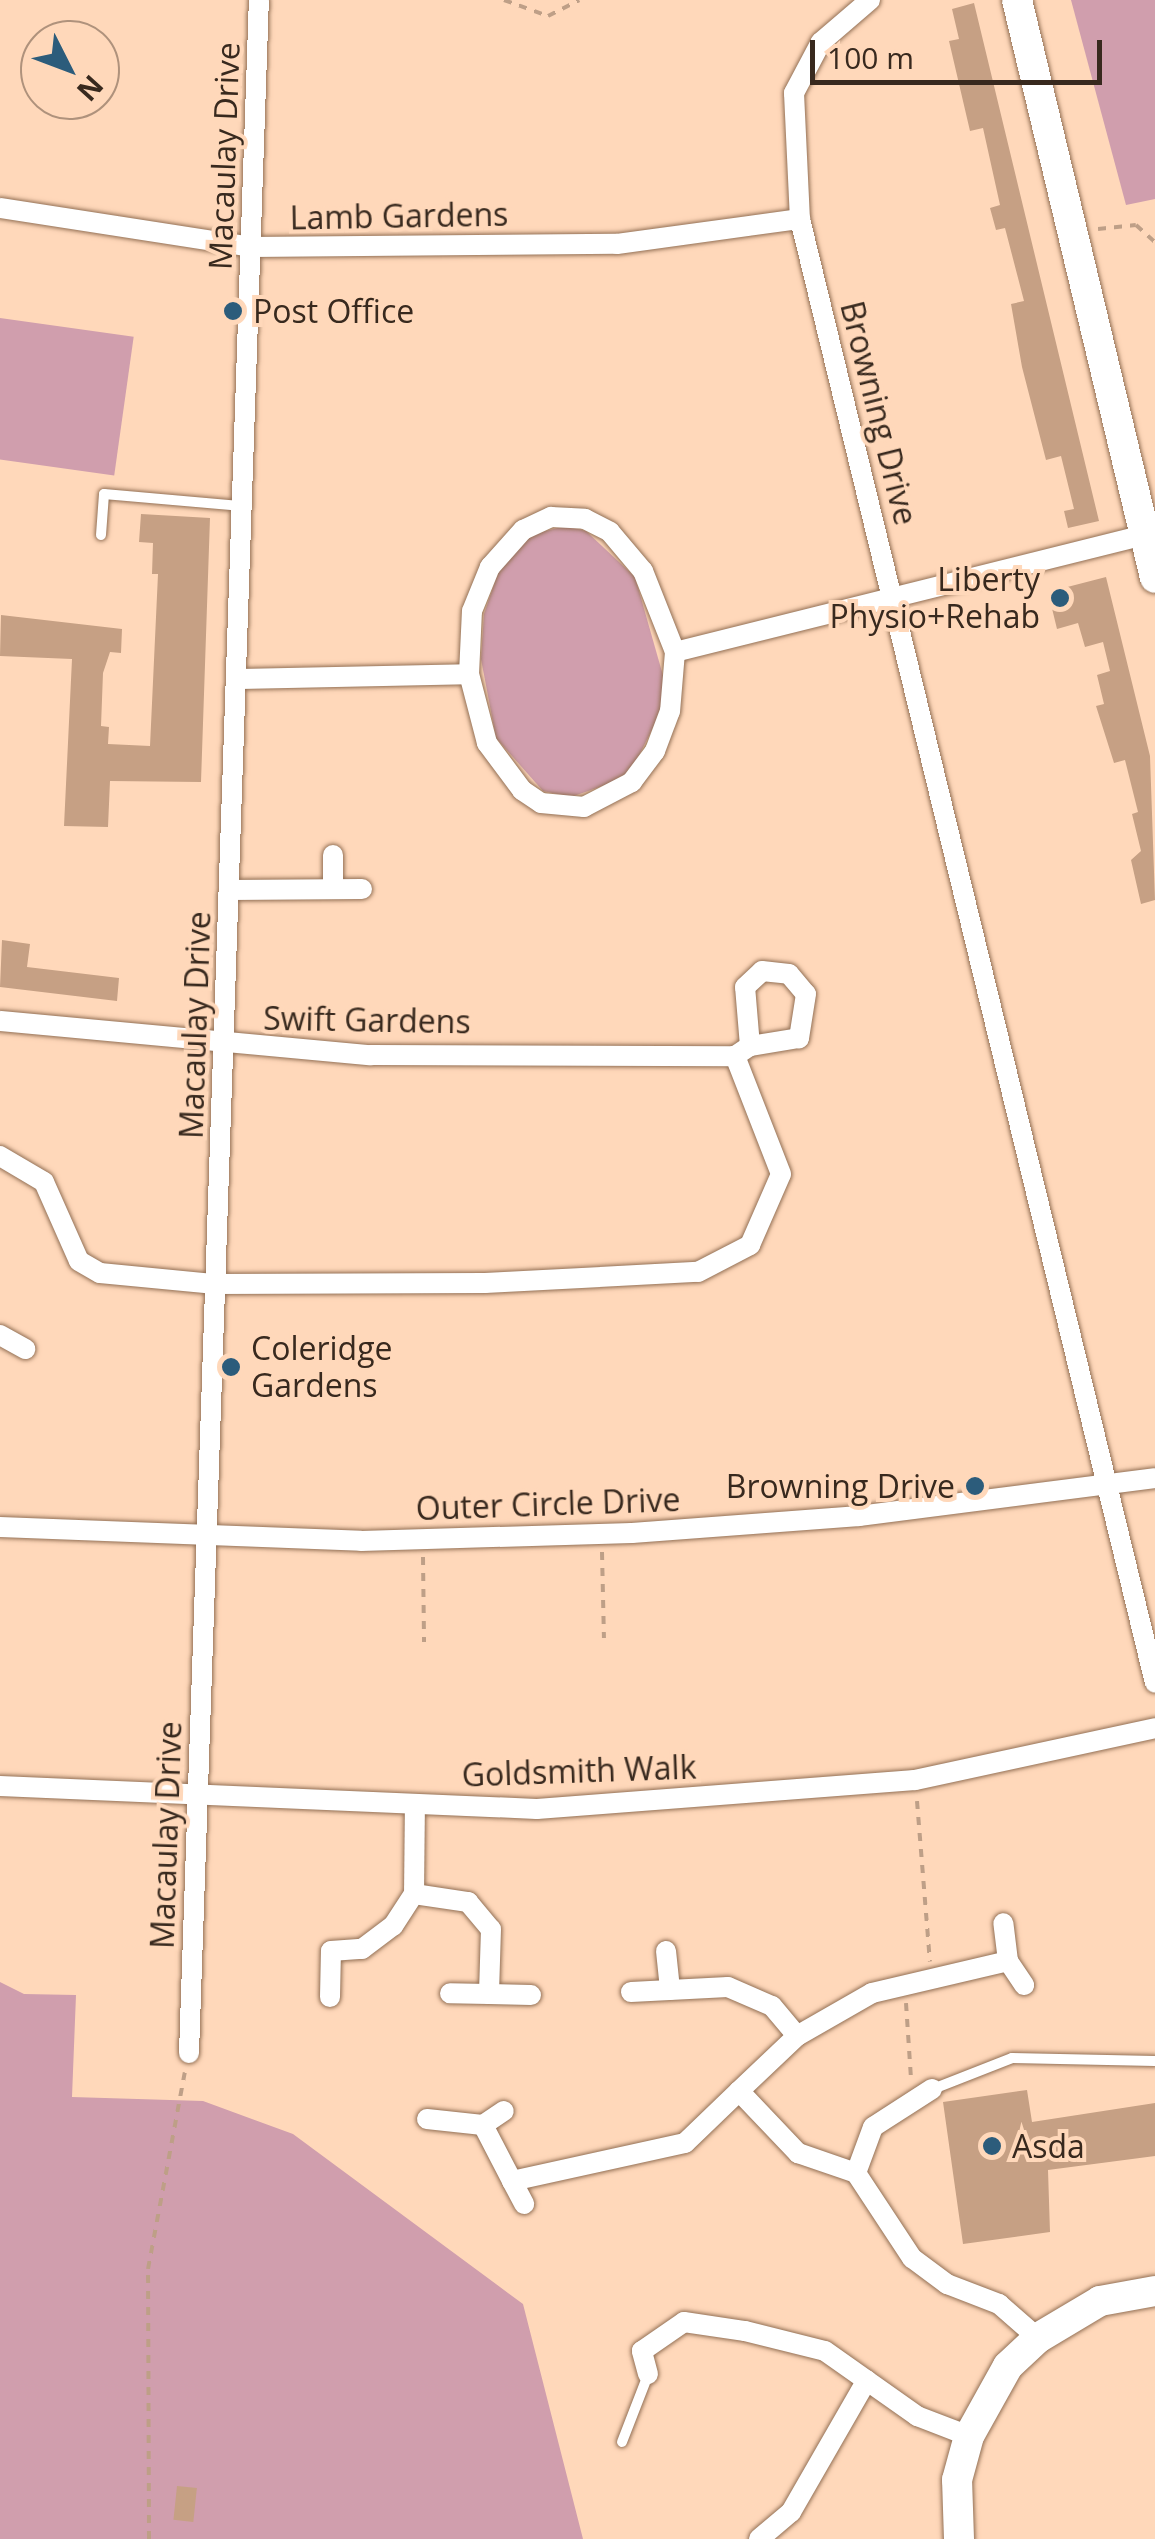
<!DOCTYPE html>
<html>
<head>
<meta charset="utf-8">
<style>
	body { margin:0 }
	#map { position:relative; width:1155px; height:2539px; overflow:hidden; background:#ffd8ba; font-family:"Open Sans",sans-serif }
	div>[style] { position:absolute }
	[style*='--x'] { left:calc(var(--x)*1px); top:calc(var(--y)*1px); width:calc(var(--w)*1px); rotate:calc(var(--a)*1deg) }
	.green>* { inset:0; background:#d09ead; transform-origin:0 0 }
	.building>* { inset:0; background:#c6a084; transform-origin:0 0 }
	.path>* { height:4px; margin-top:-2px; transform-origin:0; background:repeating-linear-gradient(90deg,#be9f87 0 8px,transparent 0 16px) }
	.roads { filter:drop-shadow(0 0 2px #937055) drop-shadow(0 0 2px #937055) }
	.lane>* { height:10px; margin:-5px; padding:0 5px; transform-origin:5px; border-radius:5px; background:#fff }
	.street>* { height:20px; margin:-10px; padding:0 10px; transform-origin:10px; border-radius:10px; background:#fff }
	.secondary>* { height:30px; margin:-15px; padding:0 15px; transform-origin:15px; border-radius:15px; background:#fff }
	.dots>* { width:28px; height:28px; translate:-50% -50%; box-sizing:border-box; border:5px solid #ffd8ba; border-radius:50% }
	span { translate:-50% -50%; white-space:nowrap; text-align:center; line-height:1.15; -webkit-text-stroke:8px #ffd8ba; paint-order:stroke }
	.street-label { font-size:32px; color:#38291e }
	.poi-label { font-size:32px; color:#38291e }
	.left { translate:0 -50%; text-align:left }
	.right { translate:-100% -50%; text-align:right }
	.north { position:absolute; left:20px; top:20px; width:100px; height:100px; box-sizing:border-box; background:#ffd8ba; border:2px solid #af927c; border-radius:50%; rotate:132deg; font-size:28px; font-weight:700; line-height:40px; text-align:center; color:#38291e }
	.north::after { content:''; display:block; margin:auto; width:35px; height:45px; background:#2c5c7b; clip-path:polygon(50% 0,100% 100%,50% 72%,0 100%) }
	.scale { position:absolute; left:810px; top:40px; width:292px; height:45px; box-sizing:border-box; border:5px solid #38291e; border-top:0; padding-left:12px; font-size:30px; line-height:35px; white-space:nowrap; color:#38291e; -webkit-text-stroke:8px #ffd8ba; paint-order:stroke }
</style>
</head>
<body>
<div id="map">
	<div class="green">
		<div style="clip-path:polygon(1071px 0,1155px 0,1155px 199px,1126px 205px)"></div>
		<div style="left:0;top:318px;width:135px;height:140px;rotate:8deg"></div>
		<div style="clip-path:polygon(566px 526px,586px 531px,635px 577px,664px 679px,661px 712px,628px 777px,571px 797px,543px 791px,496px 738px,481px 659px,484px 614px,499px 570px,533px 534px)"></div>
		<div style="clip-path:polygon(0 1982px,24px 1994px,76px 1995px,72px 2097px,203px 2101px,293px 2134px,523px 2304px,583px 2539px,0 2539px)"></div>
	</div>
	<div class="building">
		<div style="clip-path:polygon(974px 3px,1099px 521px,1068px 528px,1064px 511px,1074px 509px,1061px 456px,1046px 460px,1022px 367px,1011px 304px,1024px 301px,1005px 228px,996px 230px,990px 208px,1000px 205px,983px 128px,970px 131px,949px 41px,959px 39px,952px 9px)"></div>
		<div style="clip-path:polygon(141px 514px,210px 518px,201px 782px,110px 781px,108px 827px,64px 826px,72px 659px,0 656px,1px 615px,122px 629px,121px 653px,110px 652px,103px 673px,101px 726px,109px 727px,108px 744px,150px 746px,158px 574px,152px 574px,153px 543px,139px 542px)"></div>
		<div style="clip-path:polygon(1106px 577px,1150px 756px,1155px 900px,1141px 904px,1131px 860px,1141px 851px,1132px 814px,1138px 812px,1125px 760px,1114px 763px,1096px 706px,1104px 704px,1097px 675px,1110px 671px,1103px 642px,1085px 647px,1078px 623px,1057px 629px,1048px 592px)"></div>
		<div style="clip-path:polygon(2px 940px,30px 944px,27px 967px,119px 978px,117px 1001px,0 987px)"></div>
		<div style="clip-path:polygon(1027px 2090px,1032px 2122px,1155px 2103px,1155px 2156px,1048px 2170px,1050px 2232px,963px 2244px,943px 2102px)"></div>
		<div style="left:177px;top:2486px;width:20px;height:34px;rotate:6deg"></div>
	</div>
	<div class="path">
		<div style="--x:504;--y:0;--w:47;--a:20"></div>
		<div style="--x:548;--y:16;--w:35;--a:-27"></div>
		<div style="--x:1098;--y:229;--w:38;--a:-6"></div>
		<div style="--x:1136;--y:225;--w:25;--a:42"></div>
		<div style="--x:602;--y:1552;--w:86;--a:88.7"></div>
		<div style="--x:423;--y:1557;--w:85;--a:89.3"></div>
		<div style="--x:917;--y:1801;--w:161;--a:85.4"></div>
		<div style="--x:906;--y:2003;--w:76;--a:86.2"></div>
		<div style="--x:149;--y:2539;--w:270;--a:-90.2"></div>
		<div style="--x:148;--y:2269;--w:200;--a:-79.4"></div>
	</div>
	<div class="roads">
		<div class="lane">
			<div style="--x:101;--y:535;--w:41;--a:-85.8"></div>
			<div style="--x:104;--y:494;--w:139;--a:5"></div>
			<div style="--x:933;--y:2089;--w:85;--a:-21.4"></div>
			<div style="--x:1012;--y:2058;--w:143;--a:1.2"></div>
			<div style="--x:622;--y:2442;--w:72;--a:-68.8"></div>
		</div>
		<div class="street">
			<div style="--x:870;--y:0;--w:65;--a:139.4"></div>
			<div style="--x:821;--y:42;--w:58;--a:117.9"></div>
			<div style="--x:794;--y:93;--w:126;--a:87.3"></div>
			<div style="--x:800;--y:219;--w:1506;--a:76.37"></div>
			<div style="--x:0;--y:208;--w:254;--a:8.8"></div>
			<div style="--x:251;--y:247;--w:366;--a:-0.5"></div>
			<div style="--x:617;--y:244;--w:185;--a:-7.8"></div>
			<div style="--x:551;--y:517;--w:34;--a:3"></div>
			<div style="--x:585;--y:519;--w:28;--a:27"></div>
			<div style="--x:610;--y:532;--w:51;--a:49.8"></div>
			<div style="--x:643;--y:571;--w:87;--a:68.4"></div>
			<div style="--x:675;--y:652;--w:59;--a:94.8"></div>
			<div style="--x:670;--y:711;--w:43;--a:110.6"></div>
			<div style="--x:655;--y:751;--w:39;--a:127"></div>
			<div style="--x:632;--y:782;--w:54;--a:152.5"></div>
			<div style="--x:584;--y:807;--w:43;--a:-174.7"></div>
			<div style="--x:541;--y:803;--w:23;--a:-146"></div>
			<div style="--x:522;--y:790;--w:59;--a:-126.7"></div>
			<div style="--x:487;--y:743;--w:71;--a:-104.6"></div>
			<div style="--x:469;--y:674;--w:63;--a:-87.3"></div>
			<div style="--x:472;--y:611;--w:48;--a:-67.8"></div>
			<div style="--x:490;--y:567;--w:50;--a:-48.3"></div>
			<div style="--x:523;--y:530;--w:31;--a:-25"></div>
			<div style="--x:675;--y:652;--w:484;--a:-14"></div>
			<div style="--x:238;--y:679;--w:231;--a:-1.2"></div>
			<div style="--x:333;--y:889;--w:34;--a:-90"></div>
			<div style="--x:230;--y:890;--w:132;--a:-0.4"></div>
			<div style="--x:0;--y:1021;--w:372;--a:5.3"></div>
			<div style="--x:370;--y:1055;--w:365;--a:0.2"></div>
			<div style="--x:735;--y:1056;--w:18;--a:-34"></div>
			<div style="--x:750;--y:1046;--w:59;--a:-94.8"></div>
			<div style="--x:745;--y:987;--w:23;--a:-43"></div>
			<div style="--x:762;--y:971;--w:27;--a:6"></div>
			<div style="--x:789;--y:974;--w:26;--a:50"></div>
			<div style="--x:806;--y:994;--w:45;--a:99"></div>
			<div style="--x:799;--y:1038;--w:50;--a:170.7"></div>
			<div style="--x:0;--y:1156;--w:51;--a:30.6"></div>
			<div style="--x:44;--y:1182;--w:86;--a:66.1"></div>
			<div style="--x:79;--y:1261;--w:24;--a:30"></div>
			<div style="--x:100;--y:1273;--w:116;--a:5.5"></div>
			<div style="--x:215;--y:1284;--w:270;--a:-0.2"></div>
			<div style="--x:485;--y:1283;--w:213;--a:-3"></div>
			<div style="--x:698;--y:1272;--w:59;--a:-27.4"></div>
			<div style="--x:750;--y:1245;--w:77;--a:-66.4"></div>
			<div style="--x:781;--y:1174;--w:127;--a:-111.3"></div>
			<div style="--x:0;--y:1335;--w:29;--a:29"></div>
			<div style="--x:0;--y:1527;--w:361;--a:2.2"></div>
			<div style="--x:361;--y:1541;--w:271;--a:-1.7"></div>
			<div style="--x:632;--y:1533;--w:228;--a:-4.3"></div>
			<div style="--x:859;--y:1516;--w:298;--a:-7.3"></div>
			<div style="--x:0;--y:1786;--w:537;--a:2.45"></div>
			<div style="--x:537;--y:1809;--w:379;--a:-4.4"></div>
			<div style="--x:915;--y:1780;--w:246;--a:-12.2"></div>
			<div style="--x:414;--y:1894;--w:55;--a:8.4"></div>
			<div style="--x:468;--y:1902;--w:35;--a:50"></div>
			<div style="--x:491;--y:1929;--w:65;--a:91.8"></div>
			<div style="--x:489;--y:1994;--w:39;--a:-179"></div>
			<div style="--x:666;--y:1951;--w:39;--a:84"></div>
			<div style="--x:1008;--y:1961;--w:29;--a:56"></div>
			<div style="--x:631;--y:1992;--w:97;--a:-3"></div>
			<div style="--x:728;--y:1987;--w:48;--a:23.4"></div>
			<div style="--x:772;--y:2006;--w:39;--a:50"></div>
			<div style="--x:489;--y:1994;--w:42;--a:1.4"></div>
			<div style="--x:330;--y:1997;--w:46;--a:-88.8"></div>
			<div style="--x:331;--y:1951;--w:31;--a:-4"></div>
			<div style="--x:362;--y:1949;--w:39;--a:-37"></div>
			<div style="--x:393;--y:1926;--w:38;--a:-57"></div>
			<div style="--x:414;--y:1894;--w:89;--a:-89.4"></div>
			<div style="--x:189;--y:2053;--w:2054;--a:-88.05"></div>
			<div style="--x:932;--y:2089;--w:70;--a:147.2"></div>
			<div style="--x:873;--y:2127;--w:49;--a:110.3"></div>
			<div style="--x:856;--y:2173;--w:102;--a:56.6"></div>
			<div style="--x:912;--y:2258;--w:44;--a:36.6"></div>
			<div style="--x:947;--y:2284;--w:56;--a:21"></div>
			<div style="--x:999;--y:2304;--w:52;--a:41.1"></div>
			<div style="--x:739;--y:2091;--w:80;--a:-43.5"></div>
			<div style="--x:797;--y:2036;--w:86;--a:-29.8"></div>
			<div style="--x:872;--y:1993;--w:140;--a:-13.2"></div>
			<div style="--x:1008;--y:1961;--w:38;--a:-97"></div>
			<div style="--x:427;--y:2119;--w:56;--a:6.1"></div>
			<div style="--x:483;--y:2125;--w:63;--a:62.6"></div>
			<div style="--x:512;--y:2181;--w:177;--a:-12.4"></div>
			<div style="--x:685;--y:2143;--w:75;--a:-43.9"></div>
			<div style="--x:739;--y:2091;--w:86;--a:46.4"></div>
			<div style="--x:798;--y:2153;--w:61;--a:19"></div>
			<div style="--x:483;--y:2125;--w:25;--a:-34"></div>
			<div style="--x:512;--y:2181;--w:26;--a:62"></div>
			<div style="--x:648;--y:2374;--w:24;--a:-105"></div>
			<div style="--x:642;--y:2351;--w:51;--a:-34.6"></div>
			<div style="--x:684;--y:2322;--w:62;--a:8.4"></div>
			<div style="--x:745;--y:2331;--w:82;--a:14"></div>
			<div style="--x:825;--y:2351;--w:113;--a:35.2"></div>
			<div style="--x:917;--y:2416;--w:56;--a:21"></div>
			<div style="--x:759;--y:2539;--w:42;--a:-40.2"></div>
			<div style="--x:791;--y:2512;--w:152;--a:-60.1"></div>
		</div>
		<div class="secondary">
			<div style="--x:1017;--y:0;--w:594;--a:76.57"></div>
			<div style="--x:959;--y:2539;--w:59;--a:-91.9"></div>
			<div style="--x:957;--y:2480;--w:46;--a:-74.7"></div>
			<div style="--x:969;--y:2436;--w:80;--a:-60.9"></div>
			<div style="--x:1008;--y:2366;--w:41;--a:-43"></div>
			<div style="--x:1038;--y:2338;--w:72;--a:-30.8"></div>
			<div style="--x:1100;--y:2301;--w:56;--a:-10.3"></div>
		</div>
	</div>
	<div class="dots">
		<div style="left:233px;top:311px;background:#2c5c7b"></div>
		<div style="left:1060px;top:598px;background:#2c5c7b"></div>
		<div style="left:231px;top:1367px;background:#2c5c7b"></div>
		<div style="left:975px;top:1486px;background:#2c5c7b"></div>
		<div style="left:992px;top:2146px;background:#2c5c7b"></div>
	</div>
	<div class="street-label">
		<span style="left:224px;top:156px;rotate:-88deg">Macaulay Drive</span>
		<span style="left:399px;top:216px;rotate:-1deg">Lamb Gardens</span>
		<span style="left:879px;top:413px;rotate:76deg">Browning Drive</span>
		<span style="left:367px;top:1020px;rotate:1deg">Swift Gardens</span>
		<span style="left:195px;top:1025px;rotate:-88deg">Macaulay Drive</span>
		<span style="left:548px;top:1504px;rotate:-2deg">Outer Circle Drive</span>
		<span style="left:579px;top:1771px;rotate:-2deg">Goldsmith Walk</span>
		<span style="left:166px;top:1835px;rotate:-88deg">Macaulay Drive</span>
	</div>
	<div class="poi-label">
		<span class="left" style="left:253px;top:311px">Post Office</span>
		<span class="right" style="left:1040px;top:598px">Liberty<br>Physio+Rehab</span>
		<span class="left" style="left:251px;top:1367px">Coleridge<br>Gardens</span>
		<span class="right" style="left:955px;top:1486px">Browning Drive</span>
		<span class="left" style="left:1012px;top:2146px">Asda</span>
	</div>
	<div class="north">N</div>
	<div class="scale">100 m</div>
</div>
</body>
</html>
